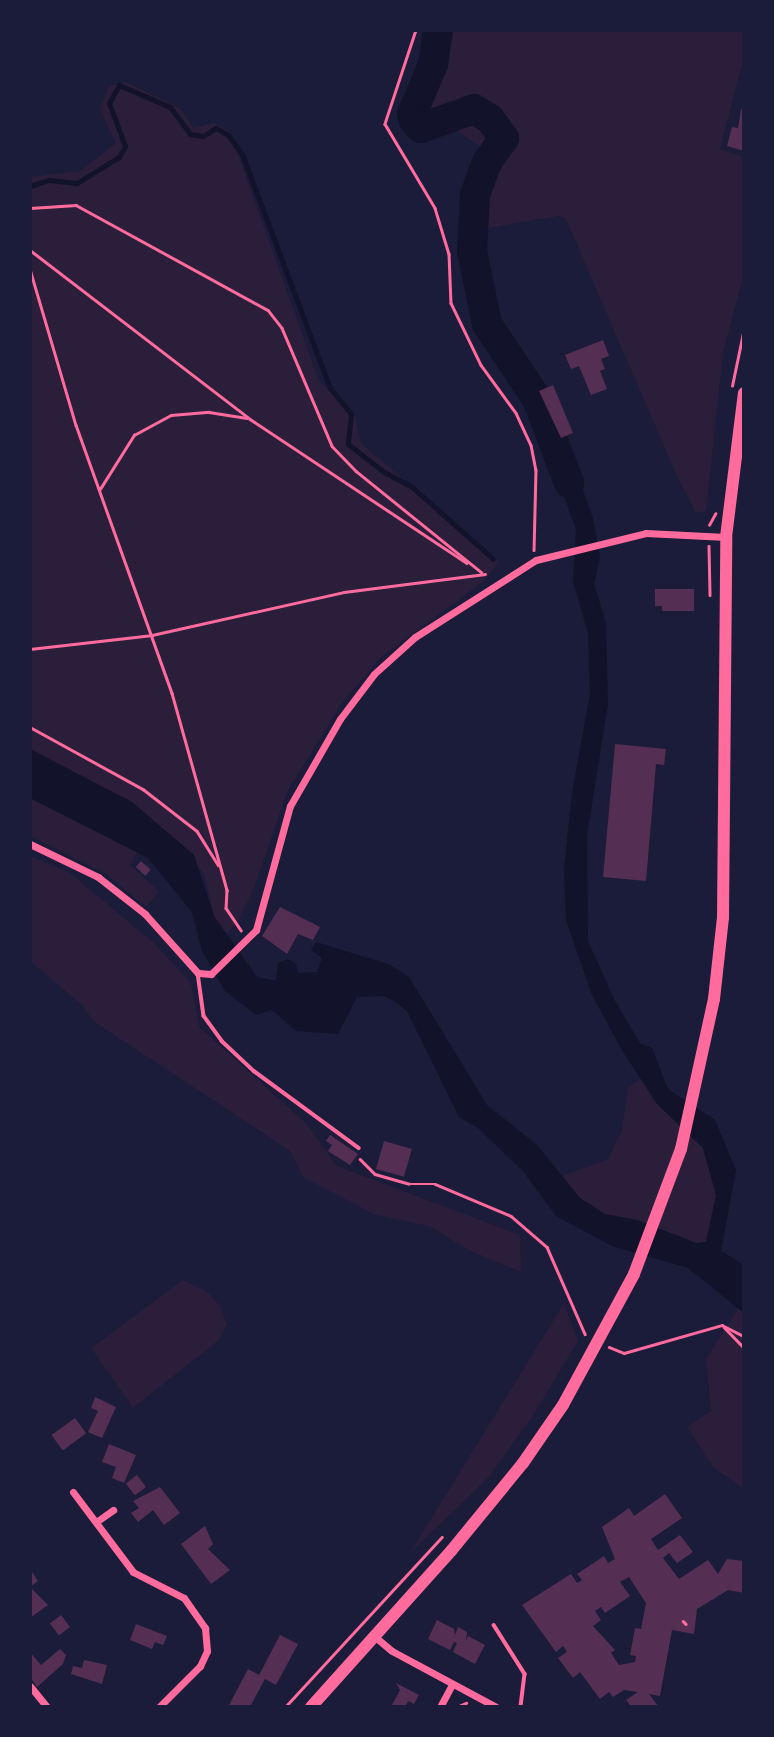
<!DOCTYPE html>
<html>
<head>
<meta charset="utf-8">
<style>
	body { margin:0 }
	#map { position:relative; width:774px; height:1737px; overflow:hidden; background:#1b1b3a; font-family:Overpass,sans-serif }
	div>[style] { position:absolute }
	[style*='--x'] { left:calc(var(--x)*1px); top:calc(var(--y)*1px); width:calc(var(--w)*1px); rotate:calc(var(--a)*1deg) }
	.green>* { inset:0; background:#2a1e3b }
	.water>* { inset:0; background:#12122b }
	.stream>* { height:5px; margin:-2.5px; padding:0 2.5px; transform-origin:2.5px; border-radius:2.5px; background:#12122b }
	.river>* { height:30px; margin:-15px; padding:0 15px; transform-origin:15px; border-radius:15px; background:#12122b }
	.building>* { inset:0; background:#542f53; transform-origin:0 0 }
	.path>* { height:2.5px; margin:-1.25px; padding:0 1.25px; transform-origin:1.25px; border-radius:1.25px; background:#ff6b9d }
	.service>* { height:3.5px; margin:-1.75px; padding:0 1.75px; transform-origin:1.75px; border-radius:1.75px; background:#ff6b9d }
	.minor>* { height:7px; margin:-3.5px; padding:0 3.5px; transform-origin:3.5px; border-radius:3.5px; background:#ff6b9d }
	.primary>* { height:12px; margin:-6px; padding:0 6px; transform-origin:6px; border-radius:6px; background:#ff6b9d }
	span { translate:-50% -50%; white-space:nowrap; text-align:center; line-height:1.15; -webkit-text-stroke:7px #1b1b3a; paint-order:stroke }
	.frame { position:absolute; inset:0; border:32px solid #1b1b3a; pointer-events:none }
</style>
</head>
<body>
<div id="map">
	<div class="green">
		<div style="clip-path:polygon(430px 30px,744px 30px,744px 57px,720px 149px,744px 157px,744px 274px,723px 353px,706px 511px,696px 513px,677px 476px,566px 219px,559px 216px,463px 232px,462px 208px,484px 149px,454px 129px,423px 139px,402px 128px,402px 99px)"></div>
		<div style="clip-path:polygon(126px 82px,180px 108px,193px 128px,215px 123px,230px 132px,319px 381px,355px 416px,361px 443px,499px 562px,483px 582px,382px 656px,342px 703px,287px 792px,255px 885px,239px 920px,226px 934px,214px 916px,204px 874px,162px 829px,132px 802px,30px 749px,30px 177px,80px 171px,116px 143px,100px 109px,109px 86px)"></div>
		<div style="clip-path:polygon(30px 798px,137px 852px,130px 865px,159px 892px,146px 907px,106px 874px,30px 836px)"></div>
		<div style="clip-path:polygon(30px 856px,70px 873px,154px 943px,191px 983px,200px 1028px,307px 1124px,337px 1166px,520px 1235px,521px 1272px,471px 1251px,429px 1226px,376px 1215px,304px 1178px,290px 1151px,93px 1021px,83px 1006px,30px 961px)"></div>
		<div style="clip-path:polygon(643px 1077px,657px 1104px,703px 1148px,716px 1195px,706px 1242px,696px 1243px,637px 1220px,605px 1214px,580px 1198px,562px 1176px,608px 1159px,622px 1130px,628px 1088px)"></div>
		<div style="clip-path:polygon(183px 1280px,206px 1291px,220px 1306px,227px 1325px,219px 1340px,133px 1408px,91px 1348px)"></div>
		<div style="clip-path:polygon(564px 1303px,578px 1341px,534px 1414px,488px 1478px,410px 1553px)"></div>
		<div style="clip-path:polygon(738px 1309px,744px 1313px,744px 1489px,713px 1467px,687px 1427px,711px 1411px,706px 1359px)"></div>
	</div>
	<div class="water">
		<div style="clip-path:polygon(556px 445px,574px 466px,593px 518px,600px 557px,594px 584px,606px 623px,608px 704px,587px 835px,588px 941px,615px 1001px,640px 1043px,652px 1048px,668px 1089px,715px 1120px,736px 1170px,721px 1251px,744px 1265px,744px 1313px,688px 1268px,612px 1246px,556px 1216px,523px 1171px,478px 1128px,459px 1117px,407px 1011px,394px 1001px,384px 996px,357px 997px,338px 1034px,296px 1031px,272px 1010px,256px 1015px,225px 991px,202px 951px,192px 912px,148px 858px,30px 798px,30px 749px,132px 802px,194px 855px,214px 916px,257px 977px,276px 981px,278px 963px,288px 959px,296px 964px,298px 973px,317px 972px,322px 958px,311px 950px,316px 942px,388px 964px,409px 977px,487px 1105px,537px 1145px,580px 1198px,605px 1214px,637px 1220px,696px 1243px,706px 1242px,716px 1195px,703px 1148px,657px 1104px,623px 1052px,592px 995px,566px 920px,564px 869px,572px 793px,590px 694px,588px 633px,573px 582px,576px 529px,556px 474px)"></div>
	</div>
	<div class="stream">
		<div style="--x:30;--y:186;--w:20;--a:-18"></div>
		<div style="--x:49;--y:180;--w:28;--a:6"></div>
		<div style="--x:77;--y:183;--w:49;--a:-31.8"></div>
		<div style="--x:119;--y:157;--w:13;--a:-61"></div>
		<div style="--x:125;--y:146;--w:46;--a:-110.4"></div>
		<div style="--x:109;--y:103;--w:21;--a:-61"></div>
		<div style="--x:119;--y:85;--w:56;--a:23.3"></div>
		<div style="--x:170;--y:107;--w:34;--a:53"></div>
		<div style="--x:190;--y:134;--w:13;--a:9"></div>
		<div style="--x:203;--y:136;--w:15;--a:-32"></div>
		<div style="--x:216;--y:128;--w:14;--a:30"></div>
		<div style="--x:228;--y:135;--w:24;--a:54"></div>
		<div style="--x:242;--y:154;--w:250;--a:69.4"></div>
		<div style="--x:330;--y:388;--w:33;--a:51"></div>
		<div style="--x:351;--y:414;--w:30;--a:96"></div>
		<div style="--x:348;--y:444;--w:46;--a:37.9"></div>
		<div style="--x:384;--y:472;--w:32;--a:28"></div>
		<div style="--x:412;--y:487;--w:108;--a:41.6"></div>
	</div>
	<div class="river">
		<div style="--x:438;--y:30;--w:34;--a:98"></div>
		<div style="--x:433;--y:64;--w:54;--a:112.8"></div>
		<div style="--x:412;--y:114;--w:7;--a:74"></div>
		<div style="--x:414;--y:121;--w:10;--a:45"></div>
		<div style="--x:421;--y:128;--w:56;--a:-19.7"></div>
		<div style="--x:474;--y:109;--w:19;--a:32"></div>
		<div style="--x:490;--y:119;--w:24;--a:54"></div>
		<div style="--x:504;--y:138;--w:29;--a:125"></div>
		<div style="--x:487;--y:162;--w:35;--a:110"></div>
		<div style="--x:475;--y:195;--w:56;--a:93.1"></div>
		<div style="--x:472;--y:251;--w:75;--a:78.4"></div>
		<div style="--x:487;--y:324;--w:90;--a:56.3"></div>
		<div style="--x:537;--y:399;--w:90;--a:69.1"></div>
	</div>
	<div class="building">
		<div style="clip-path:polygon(741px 109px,744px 110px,744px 151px,727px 146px,732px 127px,738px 128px)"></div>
		<div style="clip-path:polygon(603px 340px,609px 356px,601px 359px,605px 369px,600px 371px,607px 389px,591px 395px,579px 366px,571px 369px,565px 355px)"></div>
		<div style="clip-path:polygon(553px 385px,573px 433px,561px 438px,539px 391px)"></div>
		<div style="clip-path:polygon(655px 589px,694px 589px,694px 611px,662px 611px,662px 606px,655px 606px)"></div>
		<div style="clip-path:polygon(615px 744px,666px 749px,664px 765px,656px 764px,646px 881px,603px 877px)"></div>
		<div style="left:141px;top:861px;width:13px;height:8px;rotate:42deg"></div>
		<div style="clip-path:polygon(280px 907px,320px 927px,313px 940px,298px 934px,287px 954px,262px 936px)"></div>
		<div style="clip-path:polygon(330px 1135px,358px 1154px,350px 1165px,328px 1151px,332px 1145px,326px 1141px)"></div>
		<div style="left:384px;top:1141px;width:29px;height:29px;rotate:16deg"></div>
		<div style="clip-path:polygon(95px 1397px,116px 1407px,102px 1438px,88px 1432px,98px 1411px,91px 1408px)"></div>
		<div style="left:75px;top:1418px;width:19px;height:29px;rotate:54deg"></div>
		<div style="clip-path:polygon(109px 1444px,136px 1455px,124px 1483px,112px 1478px,116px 1467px,102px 1462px)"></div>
		<div style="left:137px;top:1475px;width:15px;height:14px;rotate:53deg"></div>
		<div style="clip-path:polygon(160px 1487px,180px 1513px,164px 1525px,153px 1510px,138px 1522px,131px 1513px,139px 1508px,133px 1501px)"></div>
		<div style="clip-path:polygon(evenodd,665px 1494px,682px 1518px,651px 1539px,658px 1550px,680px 1535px,693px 1552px,677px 1563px,669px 1553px,663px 1558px,679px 1579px,708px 1560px,718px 1574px,727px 1559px,744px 1561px,744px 1593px,728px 1590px,697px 1609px,694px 1634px,672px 1630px,660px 1696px,649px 1694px,658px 1706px,632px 1707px,626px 1700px,638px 1692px,624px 1690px,613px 1697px,609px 1692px,600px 1699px,580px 1672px,573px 1678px,558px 1658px,567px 1652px,563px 1646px,556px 1652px,522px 1605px,571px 1574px,577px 1583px,582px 1580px,577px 1574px,604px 1556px,608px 1563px,615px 1559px,602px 1527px,629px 1508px,634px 1516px,665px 1494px,629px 1577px,646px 1603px,641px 1629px,635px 1628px,630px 1655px,636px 1656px,635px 1662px,619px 1665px,611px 1653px,615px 1650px,593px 1626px,601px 1620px,595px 1611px,601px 1607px,605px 1613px,630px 1596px,620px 1582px,629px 1577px)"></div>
		<div style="clip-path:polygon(205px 1526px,213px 1544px,208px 1549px,230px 1570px,211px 1584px,181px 1544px)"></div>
		<div style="clip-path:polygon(30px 1569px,38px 1581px,30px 1587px,48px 1605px,30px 1618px)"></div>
		<div style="left:61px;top:1615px;width:15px;height:14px;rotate:53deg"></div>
		<div style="clip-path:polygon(437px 1620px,454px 1629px,455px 1635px,458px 1627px,467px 1632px,466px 1641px,468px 1636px,485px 1645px,475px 1664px,453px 1652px,457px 1643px,454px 1642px,450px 1650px,428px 1639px)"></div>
		<div style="clip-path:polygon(136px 1624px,167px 1636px,163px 1645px,155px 1642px,152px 1649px,130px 1640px)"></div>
		<div style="clip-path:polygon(280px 1635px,298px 1644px,276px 1685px,265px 1679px,250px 1707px,228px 1707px,248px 1669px,259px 1675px)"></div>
		<div style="clip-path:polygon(60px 1649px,66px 1655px,63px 1664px,37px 1687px,30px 1677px,30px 1652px,41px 1665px)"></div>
		<div style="clip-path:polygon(84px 1660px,107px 1665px,102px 1684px,71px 1674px,73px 1666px,82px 1668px)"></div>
		<div style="clip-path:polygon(396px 1683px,419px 1695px,414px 1704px,408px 1701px,405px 1707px,391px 1707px,400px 1690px)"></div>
	</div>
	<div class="path">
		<div style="--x:416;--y:30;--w:99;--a:108.3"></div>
		<div style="--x:385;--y:124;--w:98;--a:59.2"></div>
		<div style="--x:435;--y:208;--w:48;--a:73.1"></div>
		<div style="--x:449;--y:254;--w:49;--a:87.7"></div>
		<div style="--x:451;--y:303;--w:69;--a:64.2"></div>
		<div style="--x:481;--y:365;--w:59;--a:53.9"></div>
		<div style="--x:516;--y:413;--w:35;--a:65"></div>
		<div style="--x:531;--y:445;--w:25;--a:79"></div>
		<div style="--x:536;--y:470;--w:80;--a:91.4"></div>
		<div style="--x:30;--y:208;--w:46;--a:-3.7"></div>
		<div style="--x:76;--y:205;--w:219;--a:28.7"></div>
		<div style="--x:268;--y:310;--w:23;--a:52"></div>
		<div style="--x:282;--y:328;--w:128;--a:67"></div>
		<div style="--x:332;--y:446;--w:35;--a:46"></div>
		<div style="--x:356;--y:471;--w:161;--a:38.9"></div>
		<div style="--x:30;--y:250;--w:277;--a:37.5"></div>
		<div style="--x:250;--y:419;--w:260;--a:33.6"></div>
		<div style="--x:30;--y:269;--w:163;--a:73.6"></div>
		<div style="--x:76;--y:425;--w:285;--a:70.3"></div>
		<div style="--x:172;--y:693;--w:205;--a:74.4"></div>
		<div style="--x:227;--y:890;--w:18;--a:93"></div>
		<div style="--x:226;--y:908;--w:27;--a:56"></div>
		<div style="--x:732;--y:386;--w:59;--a:-78.3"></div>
		<div style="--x:100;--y:489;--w:64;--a:-57.8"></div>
		<div style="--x:134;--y:435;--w:42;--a:-28.4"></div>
		<div style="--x:171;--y:415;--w:38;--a:-5"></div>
		<div style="--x:209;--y:412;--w:38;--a:9"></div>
		<div style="--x:709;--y:525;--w:13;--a:-61"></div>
		<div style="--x:709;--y:546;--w:49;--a:88.8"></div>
		<div style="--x:30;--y:649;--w:123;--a:-6.5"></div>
		<div style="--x:152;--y:635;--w:197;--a:-12.6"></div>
		<div style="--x:344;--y:592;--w:142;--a:-7.3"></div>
		<div style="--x:30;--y:727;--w:129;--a:28.8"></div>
		<div style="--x:143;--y:789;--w:68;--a:37.9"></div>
		<div style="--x:197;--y:831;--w:40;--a:58"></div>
		<div style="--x:360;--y:1159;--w:21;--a:45"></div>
		<div style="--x:375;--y:1174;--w:35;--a:16"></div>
		<div style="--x:409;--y:1184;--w:26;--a:0"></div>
		<div style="--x:435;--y:1184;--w:82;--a:22.8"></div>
		<div style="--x:511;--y:1216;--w:48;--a:40.7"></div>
		<div style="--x:547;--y:1247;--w:95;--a:66.4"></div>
		<div style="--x:724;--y:1327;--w:29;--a:46"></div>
		<div style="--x:609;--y:1347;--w:16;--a:22"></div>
		<div style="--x:624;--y:1353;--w:102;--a:-15.9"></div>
		<div style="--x:722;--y:1325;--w:25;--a:27"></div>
		<div style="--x:683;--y:1621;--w:4;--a:45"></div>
		<div style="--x:285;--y:1707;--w:231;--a:-47.3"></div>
		<div style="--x:457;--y:1707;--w:10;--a:-24"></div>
	</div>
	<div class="service">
		<div style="--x:198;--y:973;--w:43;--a:82.1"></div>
		<div style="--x:204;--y:1016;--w:31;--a:54"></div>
		<div style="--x:222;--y:1041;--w:44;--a:43.2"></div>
		<div style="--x:254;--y:1071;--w:130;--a:36.3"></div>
		<div style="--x:494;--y:1625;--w:58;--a:57.7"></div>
		<div style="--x:525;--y:1674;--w:33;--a:97"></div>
	</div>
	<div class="minor">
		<div style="--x:30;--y:844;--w:76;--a:25.9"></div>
		<div style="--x:98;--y:877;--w:60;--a:38.2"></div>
		<div style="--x:145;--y:914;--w:79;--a:48.1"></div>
		<div style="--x:198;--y:973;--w:13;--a:4"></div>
		<div style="--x:211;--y:974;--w:63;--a:-44.4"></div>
		<div style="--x:256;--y:930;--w:129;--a:-74.7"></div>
		<div style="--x:290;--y:806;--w:100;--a:-60.1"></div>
		<div style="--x:340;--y:719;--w:56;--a:-52.9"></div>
		<div style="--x:374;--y:674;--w:55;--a:-42.1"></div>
		<div style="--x:415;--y:637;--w:143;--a:-32.5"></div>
		<div style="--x:536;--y:560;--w:113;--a:-13.8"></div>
		<div style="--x:646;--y:533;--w:80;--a:2.9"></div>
		<div style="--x:73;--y:1492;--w:100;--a:53.1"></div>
		<div style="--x:133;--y:1572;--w:57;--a:27"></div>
		<div style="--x:184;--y:1598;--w:37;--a:55"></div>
		<div style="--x:205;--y:1628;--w:23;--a:85"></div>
		<div style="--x:207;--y:1651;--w:17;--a:115"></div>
		<div style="--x:200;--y:1666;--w:58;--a:135"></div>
		<div style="--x:96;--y:1522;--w:21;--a:-35"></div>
		<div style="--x:374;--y:1636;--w:23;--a:40"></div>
		<div style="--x:392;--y:1651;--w:118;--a:28.3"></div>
		<div style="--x:30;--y:1686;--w:27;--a:51"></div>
		<div style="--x:440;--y:1707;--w:26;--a:-62"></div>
	</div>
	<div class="primary">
		<div style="--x:311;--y:1707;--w:210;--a:-48.1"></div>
		<div style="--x:451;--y:1551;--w:114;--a:-50.7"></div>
		<div style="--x:523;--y:1463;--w:70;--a:-55.4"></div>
		<div style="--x:563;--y:1405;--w:149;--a:-61.5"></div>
		<div style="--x:634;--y:1274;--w:134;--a:-69.4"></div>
		<div style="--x:681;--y:1149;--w:154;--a:-77.6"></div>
		<div style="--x:714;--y:999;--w:81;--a:-83.7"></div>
		<div style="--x:723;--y:918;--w:381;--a:-89.5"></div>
		<div style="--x:726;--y:537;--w:145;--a:-82.9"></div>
	</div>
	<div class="frame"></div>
</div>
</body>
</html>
